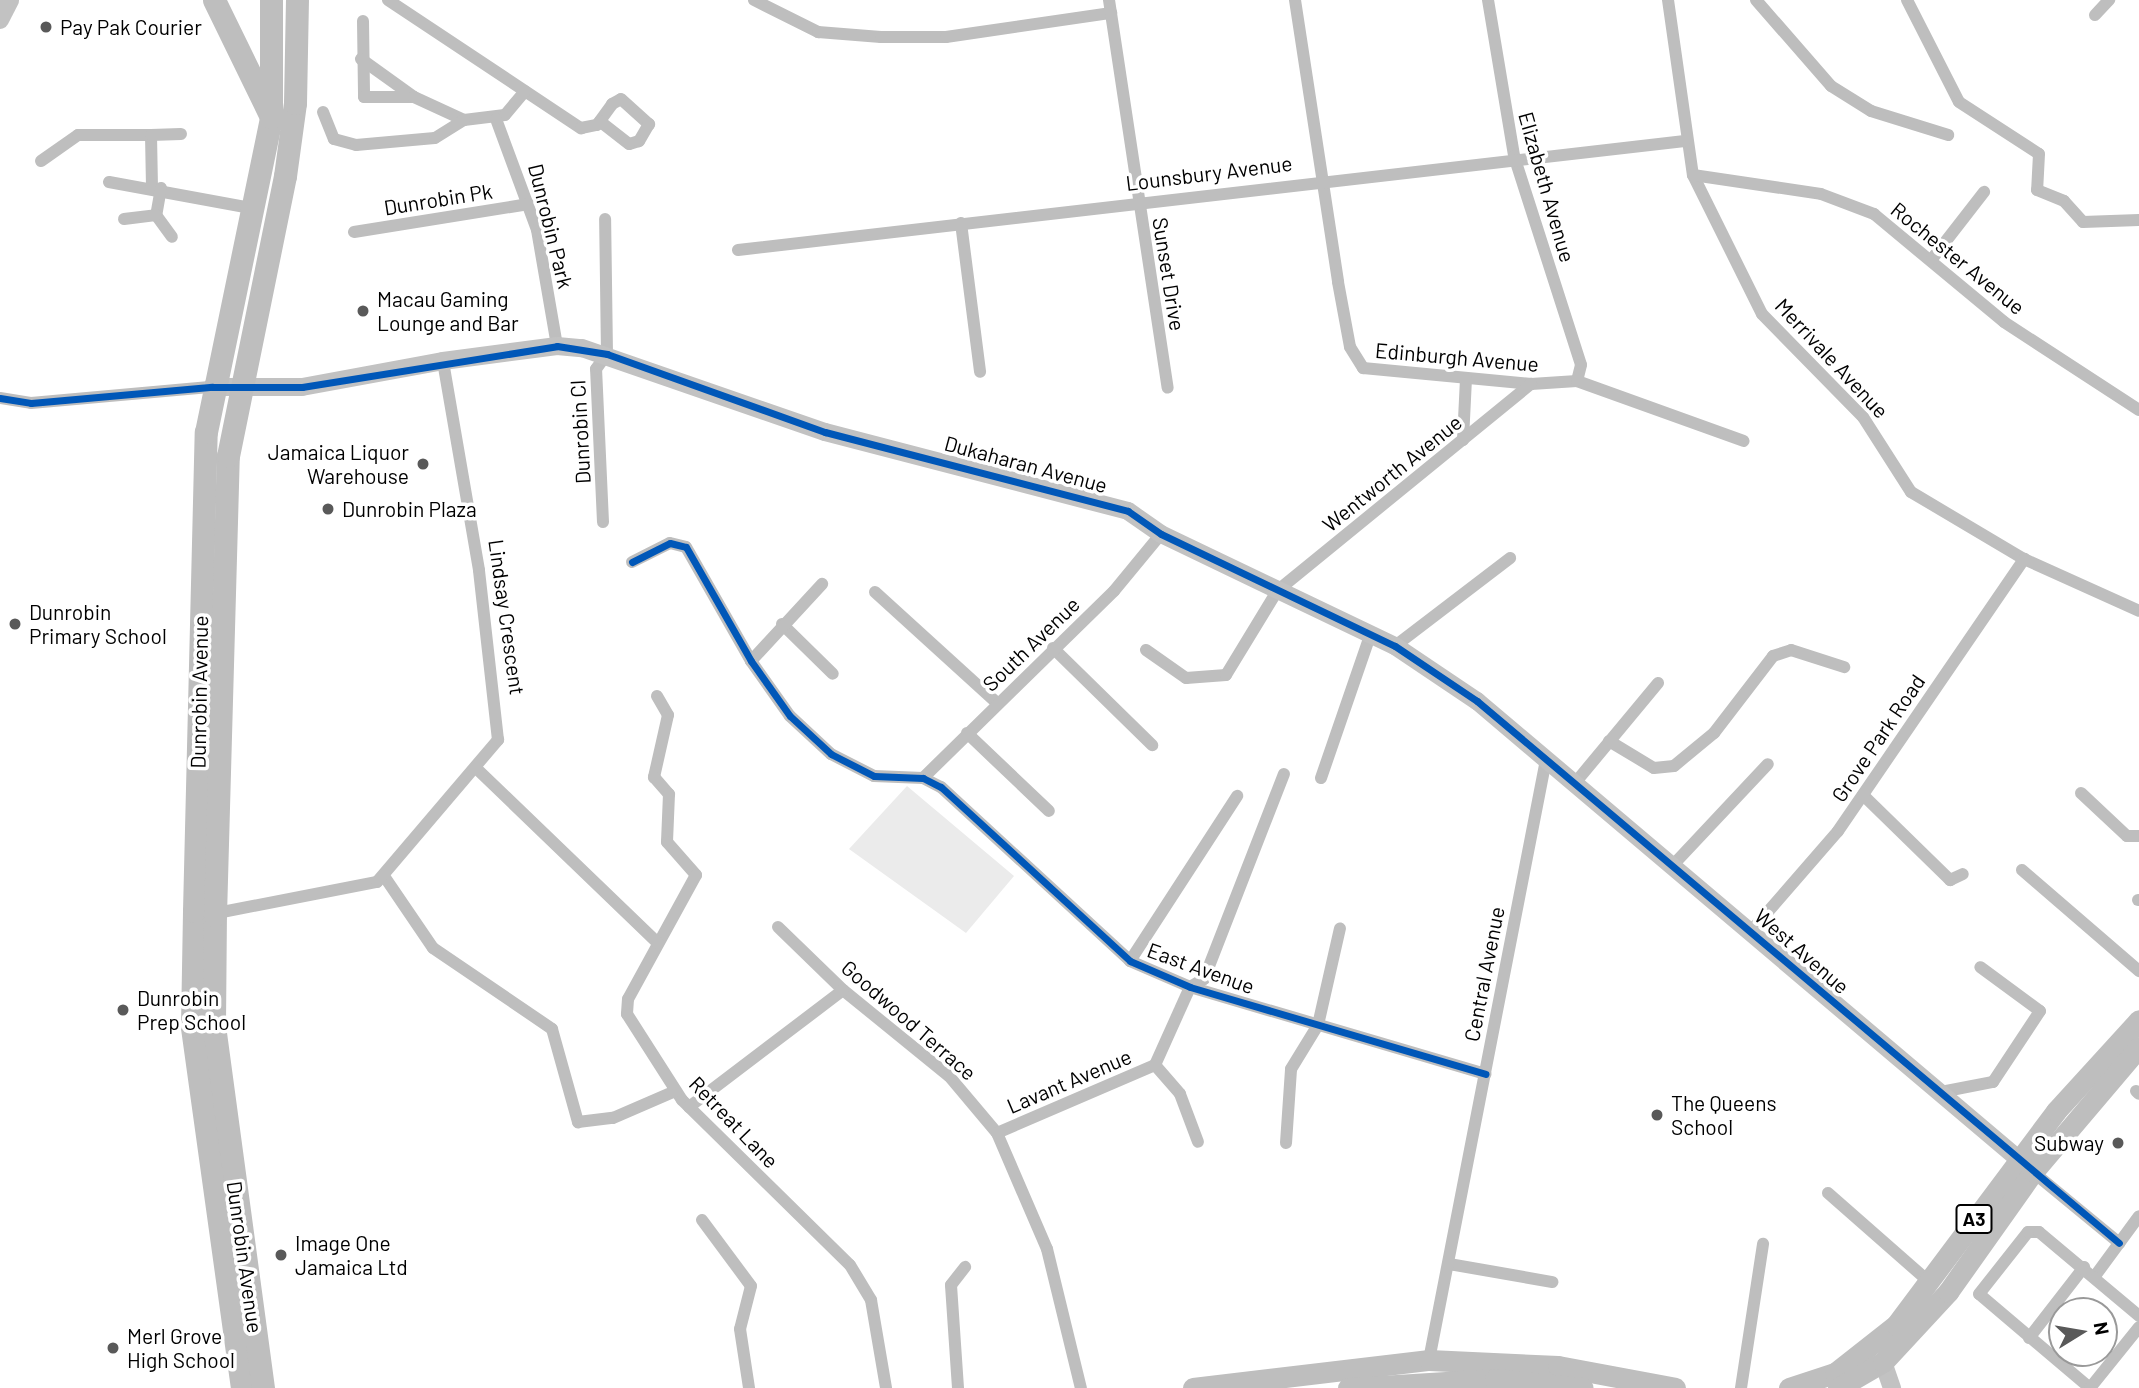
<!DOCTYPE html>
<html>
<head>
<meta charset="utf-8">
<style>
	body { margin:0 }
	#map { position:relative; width:2139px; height:1388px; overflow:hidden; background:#fff; font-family:Barlow,sans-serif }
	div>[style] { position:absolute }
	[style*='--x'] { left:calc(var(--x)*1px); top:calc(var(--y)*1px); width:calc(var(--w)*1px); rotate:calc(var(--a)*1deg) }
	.green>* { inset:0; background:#ebebeb }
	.canal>* { height:12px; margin:-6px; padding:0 6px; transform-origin:6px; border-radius:6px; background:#bdbdbd }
	.street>* { height:12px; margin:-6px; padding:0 6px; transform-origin:6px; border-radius:6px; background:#bebebe }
	.secondary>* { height:18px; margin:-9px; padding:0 9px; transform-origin:9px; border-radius:9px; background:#c2c2c2 }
	.primary>* { height:21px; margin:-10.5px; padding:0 10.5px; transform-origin:10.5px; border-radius:10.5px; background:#bebebe }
	.highway>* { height:23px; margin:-11.5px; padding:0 11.5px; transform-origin:11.5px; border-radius:11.5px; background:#bebebe }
	.cycleway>* { height:7px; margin:-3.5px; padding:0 3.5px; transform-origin:3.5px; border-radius:3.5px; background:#0057b8 }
	.dots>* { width:19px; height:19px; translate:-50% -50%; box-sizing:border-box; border:4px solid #fff; border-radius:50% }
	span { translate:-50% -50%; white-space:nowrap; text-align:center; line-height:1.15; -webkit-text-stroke:7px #fff; paint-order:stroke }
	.shield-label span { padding:2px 5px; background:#fff; border:2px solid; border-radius:5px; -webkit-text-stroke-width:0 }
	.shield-label { font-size:19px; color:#000; font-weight:700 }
	.poi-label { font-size:21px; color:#000 }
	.left { translate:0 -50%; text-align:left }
	.right { translate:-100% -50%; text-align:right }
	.street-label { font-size:21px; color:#000 }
	.north { position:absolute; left:2048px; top:1297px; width:70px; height:70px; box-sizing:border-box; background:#fff; border:2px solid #999; border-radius:50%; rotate:79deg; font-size:19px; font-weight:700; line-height:28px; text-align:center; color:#000 }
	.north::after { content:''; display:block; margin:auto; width:24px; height:32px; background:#595959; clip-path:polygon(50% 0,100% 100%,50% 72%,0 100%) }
</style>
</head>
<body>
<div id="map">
	<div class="green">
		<div style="clip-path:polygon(907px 786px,1014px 876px,966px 933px,849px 849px)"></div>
	</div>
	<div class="canal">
		<div style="--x:1756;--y:0;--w:114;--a:48.9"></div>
		<div style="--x:1831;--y:86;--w:47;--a:32"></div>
		<div style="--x:1871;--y:111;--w:81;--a:17.3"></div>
	</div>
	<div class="street">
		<div style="--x:388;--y:0;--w:232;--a:33.6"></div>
		<div style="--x:581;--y:128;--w:16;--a:-11"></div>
		<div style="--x:597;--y:125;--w:26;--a:-54"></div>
		<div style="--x:612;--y:104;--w:10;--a:-29"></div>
		<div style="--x:621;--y:99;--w:38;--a:42"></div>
		<div style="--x:649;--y:124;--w:20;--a:120"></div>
		<div style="--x:639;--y:141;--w:10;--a:163"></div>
		<div style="--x:629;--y:144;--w:37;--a:-142"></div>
		<div style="--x:754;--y:0;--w:72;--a:26.6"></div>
		<div style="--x:818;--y:32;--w:63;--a:4.5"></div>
		<div style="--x:881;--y:37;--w:65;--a:0"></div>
		<div style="--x:946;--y:37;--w:167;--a:-8.3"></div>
		<div style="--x:1109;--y:0;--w:392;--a:81.4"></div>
		<div style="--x:1295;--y:0;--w:285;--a:81.3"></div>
		<div style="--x:1338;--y:282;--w:66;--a:79.5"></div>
		<div style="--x:1350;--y:347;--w:25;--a:58"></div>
		<div style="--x:1363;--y:368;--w:169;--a:5.4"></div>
		<div style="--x:1531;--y:384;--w:46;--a:-3.7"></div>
		<div style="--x:1577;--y:381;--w:177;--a:19.8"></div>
		<div style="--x:1488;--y:0;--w:158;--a:80.5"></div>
		<div style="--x:1514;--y:156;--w:219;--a:72.2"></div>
		<div style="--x:1581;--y:365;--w:16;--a:104"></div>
		<div style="--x:1668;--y:0;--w:177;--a:81.9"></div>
		<div style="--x:1693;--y:175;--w:155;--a:63.6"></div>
		<div style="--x:1762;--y:314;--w:144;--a:45.6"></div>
		<div style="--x:1863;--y:417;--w:89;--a:57.4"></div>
		<div style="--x:1911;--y:492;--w:131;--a:30.7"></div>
		<div style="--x:2024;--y:559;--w:126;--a:24.3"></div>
		<div style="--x:1907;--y:0;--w:114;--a:63"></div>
		<div style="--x:1959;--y:102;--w:95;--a:33"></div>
		<div style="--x:2039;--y:154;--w:36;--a:93"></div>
		<div style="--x:2037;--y:190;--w:29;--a:22"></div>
		<div style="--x:2064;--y:201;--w:28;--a:48"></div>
		<div style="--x:2083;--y:222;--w:56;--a:-2"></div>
		<div style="--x:2095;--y:15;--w:21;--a:-47"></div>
		<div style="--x:363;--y:21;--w:76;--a:89.2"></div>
		<div style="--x:364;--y:97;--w:50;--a:0"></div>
		<div style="--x:361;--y:59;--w:65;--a:35.6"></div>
		<div style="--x:414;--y:97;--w:55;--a:24.7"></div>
		<div style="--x:464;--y:120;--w:41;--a:-7"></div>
		<div style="--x:505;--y:115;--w:31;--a:-50"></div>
		<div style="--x:323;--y:112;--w:29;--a:68"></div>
		<div style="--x:334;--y:139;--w:23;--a:15"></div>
		<div style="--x:356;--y:145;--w:79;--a:-5.1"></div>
		<div style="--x:435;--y:138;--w:34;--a:-32"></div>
		<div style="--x:496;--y:119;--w:118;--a:69.7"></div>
		<div style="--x:537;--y:230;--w:118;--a:80.2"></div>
		<div style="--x:41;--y:161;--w:45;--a:-35.1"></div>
		<div style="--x:78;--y:135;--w:73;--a:0"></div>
		<div style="--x:1693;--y:175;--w:129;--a:8.4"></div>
		<div style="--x:1821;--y:194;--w:57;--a:20.7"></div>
		<div style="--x:1874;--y:214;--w:169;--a:39.7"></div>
		<div style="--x:2004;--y:322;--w:161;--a:33.1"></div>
		<div style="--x:109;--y:182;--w:144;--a:10.4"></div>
		<div style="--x:152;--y:187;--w:52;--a:-91.1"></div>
		<div style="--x:151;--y:135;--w:30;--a:-2"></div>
		<div style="--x:161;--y:188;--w:27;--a:100"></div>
		<div style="--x:156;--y:215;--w:27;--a:54"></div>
		<div style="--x:124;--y:219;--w:32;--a:-7"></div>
		<div style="--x:961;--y:223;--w:150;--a:82.7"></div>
		<div style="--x:354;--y:232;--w:177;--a:-9.1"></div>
		<div style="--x:738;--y:250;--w:953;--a:-6.57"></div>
		<div style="--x:1932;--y:259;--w:85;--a:-52.2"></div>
		<div style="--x:0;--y:398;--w:31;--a:9"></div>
		<div style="--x:31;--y:403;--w:182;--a:-5.1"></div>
		<div style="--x:1463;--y:440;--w:61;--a:-87.2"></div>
		<div style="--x:603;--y:522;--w:153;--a:-92.6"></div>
		<div style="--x:596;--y:369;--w:19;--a:-54"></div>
		<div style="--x:607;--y:354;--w:135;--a:-90.8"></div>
		<div style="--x:632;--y:562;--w:42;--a:-26.6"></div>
		<div style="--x:670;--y:543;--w:16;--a:14"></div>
		<div style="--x:686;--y:547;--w:131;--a:60.3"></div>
		<div style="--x:751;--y:661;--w:67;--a:54.7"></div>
		<div style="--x:790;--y:716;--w:56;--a:42.8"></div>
		<div style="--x:831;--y:754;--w:48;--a:27.1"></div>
		<div style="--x:874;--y:776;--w:49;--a:2.3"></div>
		<div style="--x:923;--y:778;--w:20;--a:27"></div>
		<div style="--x:941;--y:787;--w:257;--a:42.6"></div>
		<div style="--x:1130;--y:961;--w:65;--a:23.4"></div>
		<div style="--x:1190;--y:987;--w:308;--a:16.4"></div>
		<div style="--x:875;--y:592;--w:165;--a:42.3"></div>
		<div style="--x:782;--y:624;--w:71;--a:44.4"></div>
		<div style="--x:1395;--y:646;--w:145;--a:-37.4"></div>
		<div style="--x:1053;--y:648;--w:139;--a:44.4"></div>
		<div style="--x:1146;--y:650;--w:49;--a:35"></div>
		<div style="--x:1186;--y:678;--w:40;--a:-4.3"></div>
		<div style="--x:1226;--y:675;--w:98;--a:-58.7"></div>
		<div style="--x:1277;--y:591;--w:328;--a:-39.2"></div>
		<div style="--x:751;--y:661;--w:105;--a:-47.3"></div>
		<div style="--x:657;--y:696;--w:22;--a:60"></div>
		<div style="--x:668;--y:715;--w:64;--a:102.7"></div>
		<div style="--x:654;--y:777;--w:23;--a:49"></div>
		<div style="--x:669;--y:794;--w:48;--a:92.4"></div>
		<div style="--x:667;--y:842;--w:44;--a:48.7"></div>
		<div style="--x:696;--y:875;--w:141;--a:118.7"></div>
		<div style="--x:628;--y:999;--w:15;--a:94"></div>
		<div style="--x:627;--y:1014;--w:102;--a:57.4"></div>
		<div style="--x:682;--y:1100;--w:235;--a:44.5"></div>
		<div style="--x:850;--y:1265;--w:41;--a:59"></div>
		<div style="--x:871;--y:1300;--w:89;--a:80.3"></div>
		<div style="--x:967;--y:733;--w:113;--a:43.6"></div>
		<div style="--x:1609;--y:741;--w:52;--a:31"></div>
		<div style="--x:1654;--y:768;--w:20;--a:-6"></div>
		<div style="--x:1674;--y:766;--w:52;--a:-39.5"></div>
		<div style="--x:1714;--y:733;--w:97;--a:-52.5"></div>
		<div style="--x:1773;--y:656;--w:19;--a:-18"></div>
		<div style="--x:1791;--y:650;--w:56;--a:17.8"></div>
		<div style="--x:478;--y:770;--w:250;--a:43.9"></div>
		<div style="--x:923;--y:778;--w:267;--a:-44.4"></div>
		<div style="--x:1114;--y:591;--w:74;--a:-50.5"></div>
		<div style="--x:1321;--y:778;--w:150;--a:-71"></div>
		<div style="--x:1575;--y:783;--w:130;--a:-50.3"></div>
		<div style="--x:2081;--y:793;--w:63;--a:43.1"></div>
		<div style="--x:2127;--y:836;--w:12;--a:0"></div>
		<div style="--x:1863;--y:795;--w:122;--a:44.3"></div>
		<div style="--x:1950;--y:880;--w:14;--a:-25"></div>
		<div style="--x:1674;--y:864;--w:137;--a:-46.8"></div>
		<div style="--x:2022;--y:870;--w:155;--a:40.8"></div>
		<div style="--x:384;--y:876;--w:87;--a:55.8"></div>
		<div style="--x:433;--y:948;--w:144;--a:34.2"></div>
		<div style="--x:552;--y:1029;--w:97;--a:74.4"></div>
		<div style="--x:578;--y:1122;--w:35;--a:-7"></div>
		<div style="--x:613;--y:1118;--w:68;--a:-23.5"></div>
		<div style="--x:2138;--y:900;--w:1;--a:0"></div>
		<div style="--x:212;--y:914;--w:168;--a:-11"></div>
		<div style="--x:377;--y:882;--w:187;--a:-49.6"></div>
		<div style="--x:498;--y:740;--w:171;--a:-96.4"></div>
		<div style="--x:479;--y:570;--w:212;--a:-99.8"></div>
		<div style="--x:778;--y:927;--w:91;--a:44.1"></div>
		<div style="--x:843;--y:990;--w:136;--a:39.1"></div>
		<div style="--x:949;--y:1076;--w:75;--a:49.9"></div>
		<div style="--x:997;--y:1133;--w:126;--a:66.7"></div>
		<div style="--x:1047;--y:1249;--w:143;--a:76.3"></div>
		<div style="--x:1752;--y:930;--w:131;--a:-49"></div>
		<div style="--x:1838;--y:831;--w:330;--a:-55.6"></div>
		<div style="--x:1130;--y:961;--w:197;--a:-57"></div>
		<div style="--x:1155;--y:1065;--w:38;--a:49"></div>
		<div style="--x:1180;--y:1094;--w:51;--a:69.4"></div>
		<div style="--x:2136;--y:1091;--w:4;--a:45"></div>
		<div style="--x:1941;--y:1092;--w:53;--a:-10.9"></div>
		<div style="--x:1993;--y:1082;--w:85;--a:-56.5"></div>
		<div style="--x:2040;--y:1011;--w:74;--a:-143.7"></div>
		<div style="--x:689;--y:1107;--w:193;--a:-37.2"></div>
		<div style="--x:997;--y:1133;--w:172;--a:-23.3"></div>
		<div style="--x:1155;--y:1065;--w:85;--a:-65.8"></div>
		<div style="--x:1190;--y:987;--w:16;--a:-30"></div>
		<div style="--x:1204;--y:979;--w:220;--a:-68.7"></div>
		<div style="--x:1286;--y:1143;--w:74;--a:-86.1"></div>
		<div style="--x:1291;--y:1069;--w:52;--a:-58.5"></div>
		<div style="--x:1318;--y:1025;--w:99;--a:-77.2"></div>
		<div style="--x:2033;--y:1172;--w:112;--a:39.5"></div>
		<div style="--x:1828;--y:1193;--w:133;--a:41.3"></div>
		<div style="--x:702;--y:1220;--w:82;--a:53.4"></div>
		<div style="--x:751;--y:1286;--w:44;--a:104.3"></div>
		<div style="--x:740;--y:1329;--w:60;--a:81.3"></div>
		<div style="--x:1449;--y:1264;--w:105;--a:9.9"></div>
		<div style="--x:2095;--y:1276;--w:74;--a:-53.7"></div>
		<div style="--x:2029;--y:1338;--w:90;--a:-52.2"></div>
		<div style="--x:1429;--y:1360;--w:611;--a:-78.97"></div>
		<div style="--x:958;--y:1388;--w:103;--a:-93.9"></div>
		<div style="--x:951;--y:1285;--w:23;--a:-52"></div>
		<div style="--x:1741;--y:1388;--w:146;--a:-81.3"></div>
		<div style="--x:2090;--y:1388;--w:145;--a:-139.7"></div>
		<div style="--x:1979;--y:1294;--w:79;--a:-51.7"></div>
		<div style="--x:2028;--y:1232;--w:11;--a:0"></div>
		<div style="--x:2039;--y:1232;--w:131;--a:40"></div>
		<div style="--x:2090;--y:1388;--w:78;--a:-51.2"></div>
	</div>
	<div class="secondary">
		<div style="--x:0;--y:20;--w:22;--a:-63"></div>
		<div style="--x:212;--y:387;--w:90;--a:0"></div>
		<div style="--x:302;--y:387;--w:143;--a:-10.4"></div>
		<div style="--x:443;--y:361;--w:115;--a:-7.5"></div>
		<div style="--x:557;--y:346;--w:25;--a:5"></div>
		<div style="--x:582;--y:348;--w:257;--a:19.1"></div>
		<div style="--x:825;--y:432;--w:313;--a:14.6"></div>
		<div style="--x:1128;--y:511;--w:40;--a:34.9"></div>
		<div style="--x:1161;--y:534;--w:259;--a:25.6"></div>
		<div style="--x:1395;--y:646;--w:99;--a:33.9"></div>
		<div style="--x:1477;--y:701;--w:723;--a:40.23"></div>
		<div style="--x:1883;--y:1362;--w:28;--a:71"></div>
	</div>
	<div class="primary">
		<div style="--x:1193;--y:1388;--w:238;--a:-6.8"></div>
		<div style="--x:1429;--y:1360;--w:129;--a:2.7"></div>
		<div style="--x:1558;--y:1366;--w:119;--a:10.6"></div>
		<div style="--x:1348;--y:1388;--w:147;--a:-3.5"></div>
		<div style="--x:1495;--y:1379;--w:88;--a:5.8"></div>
		<div style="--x:1789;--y:1388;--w:48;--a:-18.1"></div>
		<div style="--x:1835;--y:1373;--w:78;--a:-38.2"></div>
		<div style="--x:1896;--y:1325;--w:267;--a:-53.2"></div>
		<div style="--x:2056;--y:1111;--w:123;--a:-47.6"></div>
		<div style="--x:1838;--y:1388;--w:52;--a:-30"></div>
		<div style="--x:1883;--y:1362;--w:96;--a:-47.1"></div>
		<div style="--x:1948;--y:1292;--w:147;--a:-54.7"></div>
		<div style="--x:2033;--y:1172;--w:164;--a:-49.7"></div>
	</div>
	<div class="highway">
		<div style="--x:214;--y:0;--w:130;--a:64"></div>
		<div style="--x:242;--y:1388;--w:365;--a:-97.9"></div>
		<div style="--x:192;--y:1026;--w:115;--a:-89"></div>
		<div style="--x:194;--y:911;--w:479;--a:-88.6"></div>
		<div style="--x:206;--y:432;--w:322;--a:-78.3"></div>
		<div style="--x:271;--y:117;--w:117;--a:-90"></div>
		<div style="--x:263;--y:1388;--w:367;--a:-97.7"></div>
		<div style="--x:214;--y:1024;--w:109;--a:-89.5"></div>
		<div style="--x:215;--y:915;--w:459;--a:-88.4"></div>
		<div style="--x:228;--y:456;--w:286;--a:-78.5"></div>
		<div style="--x:285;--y:176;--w:74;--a:-82.2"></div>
		<div style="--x:295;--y:103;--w:103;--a:-88.9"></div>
	</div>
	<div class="cycleway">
		<div style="--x:0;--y:398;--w:31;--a:9"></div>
		<div style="--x:31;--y:403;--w:182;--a:-5.1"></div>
		<div style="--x:212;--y:387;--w:90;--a:0"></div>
		<div style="--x:302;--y:387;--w:258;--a:-9.1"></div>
		<div style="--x:557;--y:346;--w:51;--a:9.1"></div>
		<div style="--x:607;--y:354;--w:232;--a:19.7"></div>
		<div style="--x:825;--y:432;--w:313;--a:14.6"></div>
		<div style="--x:1128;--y:511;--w:40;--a:34.9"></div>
		<div style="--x:1161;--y:534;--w:259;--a:25.6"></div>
		<div style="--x:1395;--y:646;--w:99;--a:33.9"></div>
		<div style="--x:1477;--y:701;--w:840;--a:40.17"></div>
		<div style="--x:632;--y:562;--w:42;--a:-26.6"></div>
		<div style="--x:670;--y:543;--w:16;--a:14"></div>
		<div style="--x:686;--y:547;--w:131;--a:60.3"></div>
		<div style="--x:751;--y:661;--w:67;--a:54.7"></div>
		<div style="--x:790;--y:716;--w:56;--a:42.8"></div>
		<div style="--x:831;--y:754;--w:48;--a:27.1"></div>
		<div style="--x:874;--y:776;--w:49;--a:2.3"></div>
		<div style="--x:923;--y:778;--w:20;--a:27"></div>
		<div style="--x:941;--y:787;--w:257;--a:42.6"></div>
		<div style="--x:1130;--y:961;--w:65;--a:23.4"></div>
		<div style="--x:1190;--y:987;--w:308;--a:16.4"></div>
	</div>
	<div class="dots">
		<div style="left:46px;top:27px;background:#595959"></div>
		<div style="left:363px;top:311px;background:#595959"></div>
		<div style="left:423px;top:464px;background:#595959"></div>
		<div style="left:328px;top:509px;background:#595959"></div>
		<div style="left:15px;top:624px;background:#595959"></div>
		<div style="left:123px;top:1010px;background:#595959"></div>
		<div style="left:1657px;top:1115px;background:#595959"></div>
		<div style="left:2118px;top:1143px;background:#595959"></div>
		<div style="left:281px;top:1255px;background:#595959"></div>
		<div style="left:113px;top:1348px;background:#595959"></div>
	</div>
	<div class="shield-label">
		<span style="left:1974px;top:1219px">A3</span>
	</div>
	<div class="poi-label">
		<span class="left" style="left:60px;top:27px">Pay Pak Courier</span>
		<span class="left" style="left:377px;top:311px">Macau Gaming<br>Lounge and Bar</span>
		<span class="right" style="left:409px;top:464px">Jamaica Liquor<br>Warehouse</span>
		<span class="left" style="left:342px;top:509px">Dunrobin Plaza</span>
		<span class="left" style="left:29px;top:624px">Dunrobin<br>Primary School</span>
		<span class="left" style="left:137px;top:1010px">Dunrobin<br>Prep School</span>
		<span class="left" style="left:1671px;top:1115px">The Queens<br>School</span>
		<span class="right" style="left:2104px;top:1143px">Subway</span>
		<span class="left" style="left:295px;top:1255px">Image One<br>Jamaica Ltd</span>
		<span class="left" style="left:127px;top:1348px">Merl Grove<br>High School</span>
	</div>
	<div class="street-label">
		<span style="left:1209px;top:173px;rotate:-7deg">Lounsbury Avenue</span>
		<span style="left:1547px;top:187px;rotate:74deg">Elizabeth Avenue</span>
		<span style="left:438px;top:199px;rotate:-9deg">Dunrobin Pk</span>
		<span style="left:551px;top:226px;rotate:76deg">Dunrobin Park</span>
		<span style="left:1958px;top:258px;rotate:39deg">Rochester Avenue</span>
		<span style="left:1169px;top:274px;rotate:81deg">Sunset Drive</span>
		<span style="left:1457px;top:357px;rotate:5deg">Edinburgh Avenue</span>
		<span style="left:1832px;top:358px;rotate:47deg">Merrivale Avenue</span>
		<span style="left:580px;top:432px;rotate:-93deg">Dunrobin Cl</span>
		<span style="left:1026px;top:464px;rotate:15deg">Dukaharan Avenue</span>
		<span style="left:1392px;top:473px;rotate:-39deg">Wentworth Avenue</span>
		<span style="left:507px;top:617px;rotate:82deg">Lindsay Crescent</span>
		<span style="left:1031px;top:644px;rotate:-44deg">South Avenue</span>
		<span style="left:199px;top:692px;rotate:-89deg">Dunrobin Avenue</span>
		<span style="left:1878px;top:738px;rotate:-56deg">Grove Park Road</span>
		<span style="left:1802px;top:951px;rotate:41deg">West Avenue</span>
		<span style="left:1201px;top:968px;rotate:20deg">East Avenue</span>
		<span style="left:1484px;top:974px;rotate:-79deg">Central Avenue</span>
		<span style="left:909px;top:1020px;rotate:41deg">Goodwood Terrace</span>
		<span style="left:1069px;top:1081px;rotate:-23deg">Lavant Avenue</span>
		<span style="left:734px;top:1122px;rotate:46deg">Retreat Lane</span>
		<span style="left:245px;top:1257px;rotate:82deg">Dunrobin Avenue</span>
	</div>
	<div class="north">N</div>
</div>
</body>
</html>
